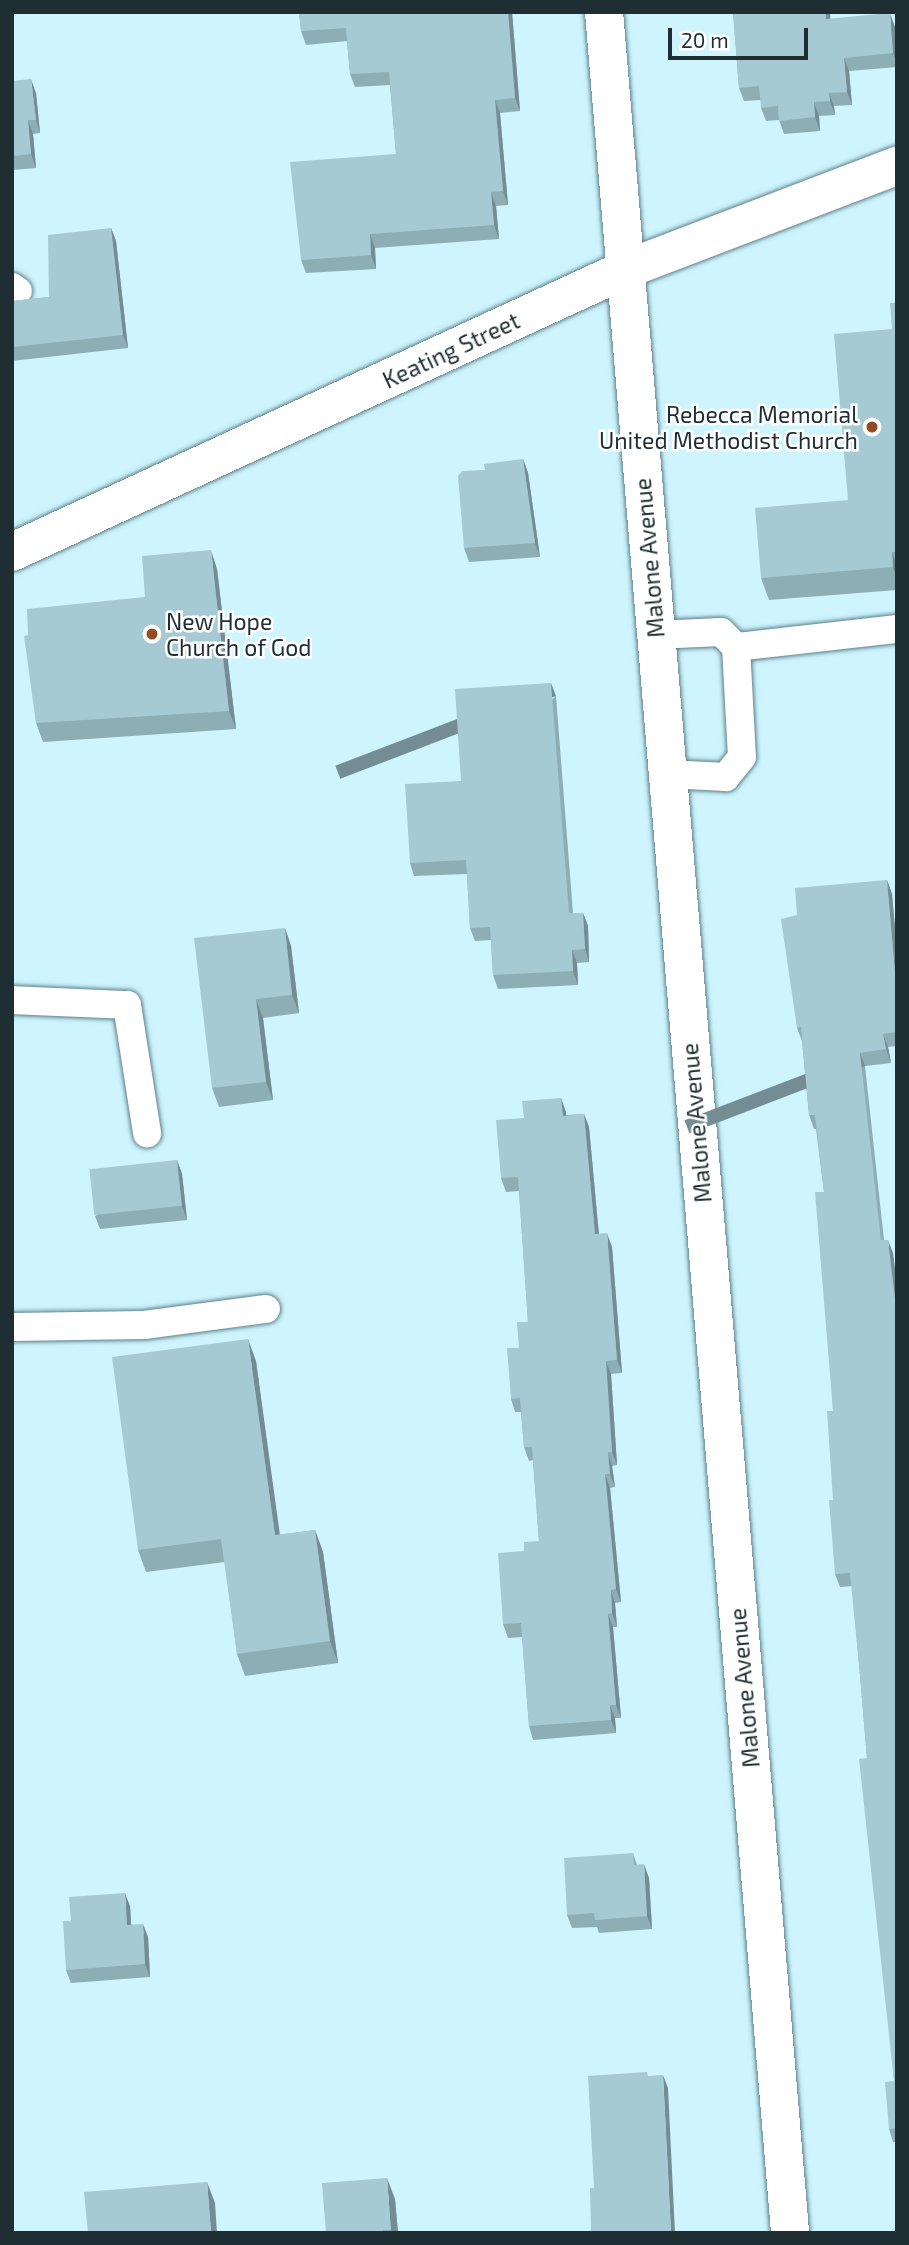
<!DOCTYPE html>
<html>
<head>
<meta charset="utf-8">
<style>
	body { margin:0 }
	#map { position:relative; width:909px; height:2245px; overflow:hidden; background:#cef4fe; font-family:"Exo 2",sans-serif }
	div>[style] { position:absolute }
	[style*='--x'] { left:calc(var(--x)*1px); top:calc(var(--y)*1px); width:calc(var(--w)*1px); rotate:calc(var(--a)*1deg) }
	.roads { filter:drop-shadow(0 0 2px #5d808a) drop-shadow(0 0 2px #5d808a) }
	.service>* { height:28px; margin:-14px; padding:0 14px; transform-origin:14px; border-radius:14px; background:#fff }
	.minor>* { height:38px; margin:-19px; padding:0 19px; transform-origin:19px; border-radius:19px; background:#fff }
	.wall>* { inset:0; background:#8eaeb6 }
	.shaded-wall>* { inset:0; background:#748d94; transform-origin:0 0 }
	.building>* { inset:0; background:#a5cad4; transform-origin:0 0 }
	.dots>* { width:19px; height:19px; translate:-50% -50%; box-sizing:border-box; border:4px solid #fff; border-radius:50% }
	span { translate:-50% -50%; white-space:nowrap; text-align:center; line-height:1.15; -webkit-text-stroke:5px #fff; paint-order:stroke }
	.street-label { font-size:23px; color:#1f2e32 }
	.poi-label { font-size:23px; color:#1f2e32 }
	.right { translate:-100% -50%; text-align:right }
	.left { translate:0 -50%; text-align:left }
	.frame { position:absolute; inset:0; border:14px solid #1f2e32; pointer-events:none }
	.scale { position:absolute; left:668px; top:28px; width:140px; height:32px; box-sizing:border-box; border:4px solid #1f2e32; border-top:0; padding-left:9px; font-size:21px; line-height:24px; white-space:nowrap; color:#1f2e32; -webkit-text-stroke:5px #fff; paint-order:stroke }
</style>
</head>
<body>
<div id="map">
	<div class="roads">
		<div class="service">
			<div style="--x:12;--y:287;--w:7;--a:34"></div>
			<div style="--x:655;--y:635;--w:66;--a:-2.6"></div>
			<div style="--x:721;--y:632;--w:21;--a:45"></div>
			<div style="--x:736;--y:647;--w:110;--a:86.9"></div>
			<div style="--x:742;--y:757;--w:26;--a:129"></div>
			<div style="--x:726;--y:777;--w:59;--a:-177.1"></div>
			<div style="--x:736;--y:647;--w:162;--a:-6.4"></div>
			<div style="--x:12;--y:1000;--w:115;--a:2.5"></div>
			<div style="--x:127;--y:1005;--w:130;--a:81.1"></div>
			<div style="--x:12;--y:1327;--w:132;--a:-0.9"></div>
			<div style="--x:144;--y:1325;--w:123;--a:-7.5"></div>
		</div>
		<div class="minor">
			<div style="--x:604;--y:12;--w:2229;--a:85.21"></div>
			<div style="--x:12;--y:552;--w:674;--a:-24.74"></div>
			<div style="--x:624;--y:270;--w:292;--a:-20.9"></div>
		</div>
	</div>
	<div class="wall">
		<div style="clip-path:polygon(299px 12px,512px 12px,520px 111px,500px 113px,508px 205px,496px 206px,499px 239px,375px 248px,376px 269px,306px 273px,301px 260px,396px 154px,390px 85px,355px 87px,350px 74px,347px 41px,306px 45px,301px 31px)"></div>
		<div style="clip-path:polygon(733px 12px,830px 12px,830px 19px,895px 27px,897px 67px,849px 71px,852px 105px,834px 106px,835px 115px,819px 116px,820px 131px,784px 134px,779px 120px,766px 121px,761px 108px,761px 100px,744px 101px,739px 88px)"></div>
		<div style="clip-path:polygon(12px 81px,36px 93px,40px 133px,33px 134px,36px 168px,12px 170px)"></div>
		<div style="clip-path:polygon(111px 228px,116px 241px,128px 348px,12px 361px,12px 301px,49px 297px)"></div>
		<div style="clip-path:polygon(897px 303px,897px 590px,769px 600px,761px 578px,848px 500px,892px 329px)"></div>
		<div style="clip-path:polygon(523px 459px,528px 473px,540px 557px,469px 562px,464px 548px)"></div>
		<div style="clip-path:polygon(217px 569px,236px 729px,43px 742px,36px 723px,28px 635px,145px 597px)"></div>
		<div style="clip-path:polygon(556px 696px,573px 913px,583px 913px,588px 926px,589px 962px,577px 963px,578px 985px,498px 989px,493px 975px,491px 940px,475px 941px,470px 928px,467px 874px,414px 876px,410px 863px,461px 781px)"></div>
		<div style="clip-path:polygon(887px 880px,892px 894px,897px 952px,897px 1046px,888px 1047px,891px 1063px,865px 1066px,884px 1240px,893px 1253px,897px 1288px,897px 2142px,893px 2142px,889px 2129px,894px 2081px,860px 1675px,852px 1586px,840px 1587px,835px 1574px,833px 1500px,833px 1411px,824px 1192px,816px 1129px,814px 1129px,809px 1115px,802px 1041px,797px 1028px,797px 915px)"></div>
		<div style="clip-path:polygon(285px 928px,291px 946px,299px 1013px,263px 1018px,273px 1100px,219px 1107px,212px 1088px)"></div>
		<div style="clip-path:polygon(561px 1098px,566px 1115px,584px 1114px,589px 1127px,599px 1234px,612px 1247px,622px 1373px,611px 1374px,617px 1465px,612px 1466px,615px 1487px,610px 1488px,621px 1602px,615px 1603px,617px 1627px,613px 1627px,621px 1718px,615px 1718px,616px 1733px,533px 1740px,529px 1726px,522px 1637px,508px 1638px,503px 1624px,524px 1551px,539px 1541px,533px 1460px,529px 1461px,524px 1447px,521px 1412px,515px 1412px,511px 1399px,519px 1348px,528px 1322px,519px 1191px,506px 1192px,501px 1178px,524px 1118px)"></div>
		<div style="clip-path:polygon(177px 1160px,182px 1174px,187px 1220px,100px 1229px,95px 1216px)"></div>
		<div style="clip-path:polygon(256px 1361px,279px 1535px,315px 1530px,323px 1552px,338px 1663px,245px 1676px,237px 1654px,225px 1562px,146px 1572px,138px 1550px)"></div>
		<div style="clip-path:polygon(633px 1853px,637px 1865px,649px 1878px,652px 1929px,599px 1933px,597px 1927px,572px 1928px,567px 1915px)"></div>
		<div style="clip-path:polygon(130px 1906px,131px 1924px,148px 1937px,150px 1977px,71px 1983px,66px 1970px,71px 1921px)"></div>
		<div style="clip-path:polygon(395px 2199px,398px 2233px,326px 2233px)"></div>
	</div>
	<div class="shaded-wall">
		<div style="clip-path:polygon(508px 12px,512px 12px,520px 111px,515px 98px)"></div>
		<div style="clip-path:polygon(826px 12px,830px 12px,831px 32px,826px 19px)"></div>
		<div style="clip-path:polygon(890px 13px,895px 27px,897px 63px,893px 53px)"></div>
		<div style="clip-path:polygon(844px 58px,849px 71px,852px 105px,847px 92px)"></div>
		<div style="clip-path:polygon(31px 79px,36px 93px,40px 133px,36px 120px)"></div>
		<div style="clip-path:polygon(829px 93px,834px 106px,835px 115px,830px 101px)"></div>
		<div style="clip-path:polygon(495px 100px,500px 113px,508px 205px,503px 191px)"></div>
		<div style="clip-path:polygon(814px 102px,819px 116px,820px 131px,815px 117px)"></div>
		<div style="clip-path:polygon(28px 120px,33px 134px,36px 168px,31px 154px)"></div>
		<div style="clip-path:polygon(491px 192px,496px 206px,499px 239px,494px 225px)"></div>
		<div style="clip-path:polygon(111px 228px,116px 241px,128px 348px,123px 335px)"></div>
		<div style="clip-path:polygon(370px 234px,375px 248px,376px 269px,371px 255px)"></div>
		<div style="clip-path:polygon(523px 459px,528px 473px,540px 557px,535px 543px)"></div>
		<div style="clip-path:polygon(211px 550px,217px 569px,236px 729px,229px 711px)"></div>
		<div style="clip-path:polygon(892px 552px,897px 566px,897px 577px,893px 567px)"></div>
		<div style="left:551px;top:683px;width:14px;height:231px;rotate:69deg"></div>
		<div style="clip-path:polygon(887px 880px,892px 894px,897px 952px,897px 996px)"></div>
		<div style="clip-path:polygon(583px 913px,588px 926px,589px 962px,585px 949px)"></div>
		<div style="clip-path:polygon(285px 928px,291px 946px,299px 1013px,292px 995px)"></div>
		<div style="clip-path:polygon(572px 950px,577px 963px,578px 985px,573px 971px)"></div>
		<div style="clip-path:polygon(256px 999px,263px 1018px,273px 1100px,266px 1082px)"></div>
		<div style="clip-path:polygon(883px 1034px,888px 1047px,891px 1063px,886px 1049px)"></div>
		<div style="left:860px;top:1053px;width:14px;height:188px;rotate:69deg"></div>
		<div style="clip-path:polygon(561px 1098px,566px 1112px,567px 1129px,563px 1116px)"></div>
		<div style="clip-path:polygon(584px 1114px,589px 1127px,600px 1248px,595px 1234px)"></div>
		<div style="clip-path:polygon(177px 1160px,182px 1174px,187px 1220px,182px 1206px)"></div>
		<div style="clip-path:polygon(607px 1233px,612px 1247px,622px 1373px,617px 1360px)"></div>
		<div style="clip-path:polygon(888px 1240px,893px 1253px,897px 1288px,897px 1316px)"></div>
		<div style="clip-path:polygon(248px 1339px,256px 1361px,283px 1557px,275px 1535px)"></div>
		<div style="clip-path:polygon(606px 1361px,611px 1374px,617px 1465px,612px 1452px)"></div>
		<div style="clip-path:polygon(608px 1452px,612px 1466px,615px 1487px,610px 1474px)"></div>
		<div style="clip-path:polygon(605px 1474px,610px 1488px,621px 1602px,616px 1589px)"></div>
		<div style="clip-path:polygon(315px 1530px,323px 1552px,338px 1663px,330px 1641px)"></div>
		<div style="clip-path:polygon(611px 1590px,615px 1603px,617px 1627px,612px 1613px)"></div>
		<div style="clip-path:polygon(608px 1614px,613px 1627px,621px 1718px,616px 1705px)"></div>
		<div style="clip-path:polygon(610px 1705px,615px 1718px,616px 1733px,611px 1720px)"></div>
		<div style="clip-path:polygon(644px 1864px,649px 1878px,652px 1929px,647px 1916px)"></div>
		<div style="clip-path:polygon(125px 1893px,130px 1906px,132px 1938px,127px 1925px)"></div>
		<div style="clip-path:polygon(143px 1924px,148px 1937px,150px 1977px,145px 1964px)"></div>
		<div style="clip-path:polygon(663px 2075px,668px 2088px,675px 2233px,671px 2233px)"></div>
		<div style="clip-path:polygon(387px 2178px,395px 2199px,398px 2233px,392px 2233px,391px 2230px)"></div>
		<div style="clip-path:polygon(207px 2182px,215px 2203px,217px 2233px,211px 2233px)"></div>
	</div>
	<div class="building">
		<div style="clip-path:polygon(299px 12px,508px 12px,515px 98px,495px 100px,503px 191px,491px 192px,494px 225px,370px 234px,371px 255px,301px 260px,290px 162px,396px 154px,389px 72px,350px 74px,346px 28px,301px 31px)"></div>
		<div style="clip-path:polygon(733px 12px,826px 12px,826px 19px,890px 13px,893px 53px,844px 58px,847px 92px,829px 93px,830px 101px,814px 102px,815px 117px,779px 121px,778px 106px,761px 108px,759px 86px,739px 88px)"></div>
		<div style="clip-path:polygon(31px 79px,36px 120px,28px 120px,31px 154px,12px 156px,12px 81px)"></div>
		<div style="clip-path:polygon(111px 228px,123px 335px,12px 347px,12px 301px,49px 297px,48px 235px)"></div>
		<div style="clip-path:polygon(890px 303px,897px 303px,897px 552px,892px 552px,893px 567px,761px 578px,755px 508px,848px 500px,834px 334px,892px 329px)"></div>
		<div style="clip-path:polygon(523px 459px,535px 543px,464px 548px,458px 476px,462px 471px,485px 470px,484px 464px)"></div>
		<div style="clip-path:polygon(211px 550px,229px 711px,36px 723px,24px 636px,28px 635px,27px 609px,145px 597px,142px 556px)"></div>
		<div style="clip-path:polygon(551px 683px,569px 913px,583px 913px,585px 949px,572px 950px,573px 971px,493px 975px,490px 927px,470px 928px,466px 860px,410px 863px,405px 784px,461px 781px,455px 689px)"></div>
		<div style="clip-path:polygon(887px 880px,897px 996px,897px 1032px,883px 1034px,886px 1049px,860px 1053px,881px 1240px,888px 1240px,897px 1316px,897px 2128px,889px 2129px,885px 2082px,894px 2081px,859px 1759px,867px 1758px,860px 1675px,850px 1573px,835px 1574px,829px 1500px,833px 1500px,827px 1411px,833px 1411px,815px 1192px,824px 1192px,815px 1115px,809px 1115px,801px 1027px,797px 1028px,781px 919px,797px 915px,795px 888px)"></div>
		<div style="clip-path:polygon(285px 928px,292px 995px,256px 999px,266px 1082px,212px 1088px,194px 938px)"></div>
		<div style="clip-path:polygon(561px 1098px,563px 1116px,584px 1114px,595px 1234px,607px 1233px,617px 1360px,606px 1361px,612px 1452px,608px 1452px,610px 1474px,605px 1474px,616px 1589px,611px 1590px,612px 1613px,608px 1614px,616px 1705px,610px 1705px,611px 1720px,529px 1726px,521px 1623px,503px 1624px,498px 1553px,524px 1551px,524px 1542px,539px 1541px,532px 1447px,524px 1447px,520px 1398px,511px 1399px,507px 1348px,519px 1348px,517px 1322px,528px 1322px,518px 1177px,501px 1178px,496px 1120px,524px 1118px,522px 1101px)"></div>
		<div style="left:177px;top:1160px;width:46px;height:88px;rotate:84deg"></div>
		<div style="clip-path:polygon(248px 1339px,275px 1535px,315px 1530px,330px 1641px,237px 1654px,221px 1539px,138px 1550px,112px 1357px)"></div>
		<div style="clip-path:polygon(633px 1853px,634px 1865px,644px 1864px,647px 1916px,595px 1920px,594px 1913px,567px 1915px,564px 1858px)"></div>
		<div style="clip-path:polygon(125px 1893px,127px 1925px,143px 1924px,145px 1964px,66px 1970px,63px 1921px,71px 1921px,69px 1897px)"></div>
		<div style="clip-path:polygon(647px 2072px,648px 2076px,663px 2075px,671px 2233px,590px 2233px,591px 2230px,590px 2188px,594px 2188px,588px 2076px)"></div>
		<div style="clip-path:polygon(387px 2178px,391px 2230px,383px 2230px,383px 2233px,326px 2233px,322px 2183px)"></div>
		<div style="clip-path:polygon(207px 2182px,211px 2233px,88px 2233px,84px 2192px)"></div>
	</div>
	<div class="dots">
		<div style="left:872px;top:427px;background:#914d21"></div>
		<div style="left:152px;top:634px;background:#914d21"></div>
	</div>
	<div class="street-label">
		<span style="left:451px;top:350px;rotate:-25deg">Keating Street</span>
		<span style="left:649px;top:558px;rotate:-95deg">Malone Avenue</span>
		<span style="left:696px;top:1123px;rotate:-95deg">Malone Avenue</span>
		<span style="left:744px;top:1688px;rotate:-95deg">Malone Avenue</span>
	</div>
	<div class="poi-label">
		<span class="right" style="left:858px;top:427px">Rebecca Memorial<br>United Methodist Church</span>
		<span class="left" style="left:166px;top:634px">New Hope<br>Church of God</span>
	</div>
	<div class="frame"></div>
	<div class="scale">20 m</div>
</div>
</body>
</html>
